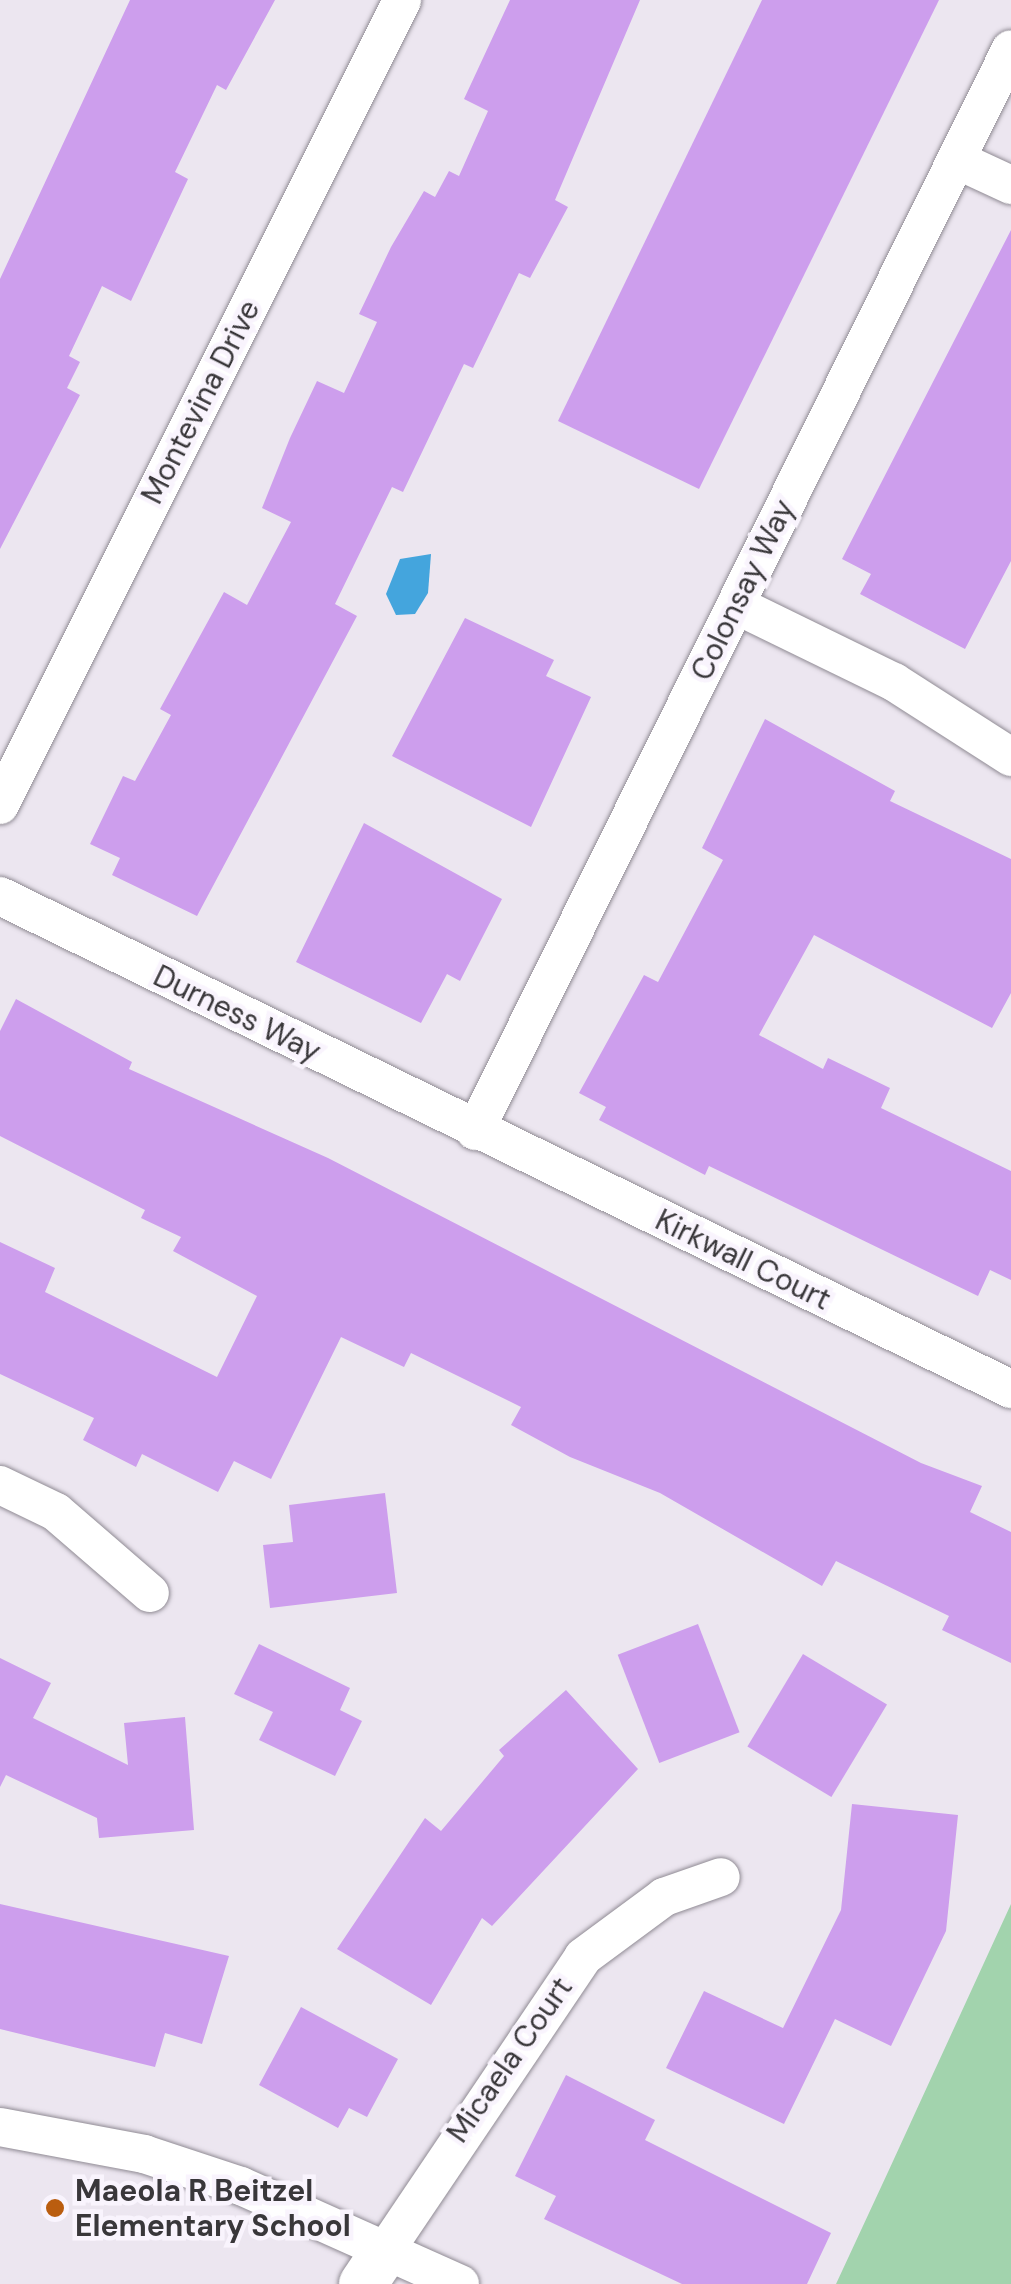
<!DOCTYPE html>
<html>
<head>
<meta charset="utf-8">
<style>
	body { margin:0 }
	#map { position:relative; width:1011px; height:2284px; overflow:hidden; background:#ece6f0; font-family:"DM Sans",sans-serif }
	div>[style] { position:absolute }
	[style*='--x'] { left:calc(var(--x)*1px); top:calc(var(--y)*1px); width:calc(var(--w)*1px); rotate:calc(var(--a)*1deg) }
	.green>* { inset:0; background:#a2d3ad }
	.water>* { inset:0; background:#44a5dd }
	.building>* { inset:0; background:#cd9eed; transform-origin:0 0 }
	.roads { filter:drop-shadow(0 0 2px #908b94) drop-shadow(0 0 2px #908b94) }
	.minor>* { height:38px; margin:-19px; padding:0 19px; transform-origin:19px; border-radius:19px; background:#fff }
	.tertiary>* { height:48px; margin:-24px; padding:0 24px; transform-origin:24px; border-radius:24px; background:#fff }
	.dots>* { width:28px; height:28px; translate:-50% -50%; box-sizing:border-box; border:5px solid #f9f4fd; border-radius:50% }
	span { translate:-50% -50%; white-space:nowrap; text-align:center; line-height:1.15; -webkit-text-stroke:9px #f9f4fd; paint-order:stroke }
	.street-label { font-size:30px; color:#39373a }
	.poi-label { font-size:30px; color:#39373a; font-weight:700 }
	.left { translate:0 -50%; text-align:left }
</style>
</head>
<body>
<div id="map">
	<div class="green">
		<div style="clip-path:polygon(1011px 1904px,1011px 2284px,836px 2284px,888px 2172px)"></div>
	</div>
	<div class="water">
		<div style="clip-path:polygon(431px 554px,428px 593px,415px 614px,396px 615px,386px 594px,400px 559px)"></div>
	</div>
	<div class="building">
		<div style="clip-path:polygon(130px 0,275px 0,226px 90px,217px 85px,175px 172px,188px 179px,131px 301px,102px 286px,69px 356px,80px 362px,67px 388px,80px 395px,0 549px,0 279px)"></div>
		<div style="clip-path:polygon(510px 0,640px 0,555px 200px,568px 207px,530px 278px,519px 273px,473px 368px,464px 364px,403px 492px,392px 487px,335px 604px,357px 616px,197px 916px,112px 875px,120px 858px,90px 844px,123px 776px,135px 781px,171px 715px,160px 709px,224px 592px,247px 605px,291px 522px,262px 508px,290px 438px,317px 381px,344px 393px,377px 322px,359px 314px,391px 247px,424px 191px,435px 197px,449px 171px,459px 176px,488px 111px,464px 99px)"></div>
		<div style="clip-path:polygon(762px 0,939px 0,699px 489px,558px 421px)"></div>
		<div style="clip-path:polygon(1011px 230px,1011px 561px,965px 649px,860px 594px,871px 574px,842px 559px)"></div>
		<div style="clip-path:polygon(465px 618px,554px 660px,546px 676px,591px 697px,531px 827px,392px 756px)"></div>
		<div style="clip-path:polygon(765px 719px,895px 791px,890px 801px,1011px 859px,1011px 993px,992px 1028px,814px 935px,759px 1035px,823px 1069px,828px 1058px,890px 1088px,881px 1108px,1011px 1171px,1011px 1280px,990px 1270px,978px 1296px,709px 1166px,705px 1175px,599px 1120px,606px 1107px,579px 1093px,644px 975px,658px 982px,723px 860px,702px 848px)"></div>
		<div style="clip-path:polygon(364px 823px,502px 899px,460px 981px,447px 974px,421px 1023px,296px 962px)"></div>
		<div style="clip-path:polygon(16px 999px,132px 1062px,129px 1069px,328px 1158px,921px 1463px,982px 1486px,970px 1512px,1011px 1532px,1011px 1663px,942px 1630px,949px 1616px,836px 1561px,822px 1586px,660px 1493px,570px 1457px,511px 1425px,521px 1407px,411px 1353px,404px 1367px,341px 1337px,271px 1479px,234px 1461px,218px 1492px,142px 1454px,136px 1467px,83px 1440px,94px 1418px,0 1374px,0 1242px,55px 1268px,45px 1292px,217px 1377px,257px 1296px,173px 1251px,181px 1237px,141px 1218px,145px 1210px,0 1136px,0 1031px)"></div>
		<div style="clip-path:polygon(385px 1493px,397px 1593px,270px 1608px,263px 1545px,293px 1542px,289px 1505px)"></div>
		<div style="left:698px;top:1624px;width:116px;height:86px;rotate:69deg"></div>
		<div style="clip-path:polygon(259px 1644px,350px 1688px,340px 1710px,362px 1721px,335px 1776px,259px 1740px,273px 1712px,234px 1694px)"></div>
		<div style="left:803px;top:1654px;width:98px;height:108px;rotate:31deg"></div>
		<div style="clip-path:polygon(0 1658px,51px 1683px,33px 1718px,128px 1765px,124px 1723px,185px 1717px,194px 1830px,99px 1838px,97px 1818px,6px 1775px,0 1787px)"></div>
		<div style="clip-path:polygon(566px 1690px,638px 1769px,492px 1926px,482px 1918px,431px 2005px,337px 1949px,425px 1818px,441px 1831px,504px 1756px,499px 1750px)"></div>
		<div style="clip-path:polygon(852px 1804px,958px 1815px,946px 1931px,891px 2046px,835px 2019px,784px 2124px,666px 2068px,704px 1991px,783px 2028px,841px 1910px)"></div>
		<div style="clip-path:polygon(0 1904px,229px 1956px,202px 2044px,165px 2033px,155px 2067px,0 2029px)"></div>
		<div style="clip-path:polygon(301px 2007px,398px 2059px,367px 2117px,349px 2108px,338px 2128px,259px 2085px)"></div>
		<div style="clip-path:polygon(566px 2075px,655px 2120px,645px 2140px,831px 2233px,807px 2284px,682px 2284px,544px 2219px,556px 2196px,515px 2176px)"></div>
	</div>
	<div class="roads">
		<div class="minor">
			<div style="--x:957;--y:160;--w:60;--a:24.8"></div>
			<div style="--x:736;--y:605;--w:176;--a:26"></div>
			<div style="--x:894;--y:682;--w:139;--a:32.7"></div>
			<div style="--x:0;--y:805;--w:900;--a:-63.46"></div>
			<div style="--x:0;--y:896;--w:1125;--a:26"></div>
			<div style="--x:475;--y:1131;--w:1207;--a:-63.65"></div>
			<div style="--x:0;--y:1485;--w:62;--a:25.7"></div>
			<div style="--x:56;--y:1512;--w:124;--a:40.8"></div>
			<div style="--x:0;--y:2127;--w:147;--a:10.6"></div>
			<div style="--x:144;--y:2154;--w:102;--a:18.3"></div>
			<div style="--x:241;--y:2186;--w:240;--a:24.1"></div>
			<div style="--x:385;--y:2251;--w:354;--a:-56"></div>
			<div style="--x:583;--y:1957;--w:101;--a:-36.5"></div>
			<div style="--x:664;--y:1897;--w:60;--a:-19.3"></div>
		</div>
		<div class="tertiary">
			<div style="--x:363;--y:2284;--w:40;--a:-56"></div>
		</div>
	</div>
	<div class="dots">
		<div style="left:55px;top:2208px;background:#ba5d0f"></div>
	</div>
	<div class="street-label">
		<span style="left:201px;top:402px;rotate:-63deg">Montevina Drive</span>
		<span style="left:743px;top:590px;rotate:-64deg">Colonsay Way</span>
		<span style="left:237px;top:1014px;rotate:26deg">Durness Way</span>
		<span style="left:743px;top:1260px;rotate:26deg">Kirkwall Court</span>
		<span style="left:510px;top:2060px;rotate:-55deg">Micaela Court</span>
	</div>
	<div class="poi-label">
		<span class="left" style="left:75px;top:2208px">Maeola R Beitzel<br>Elementary School</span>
	</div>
</div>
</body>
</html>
